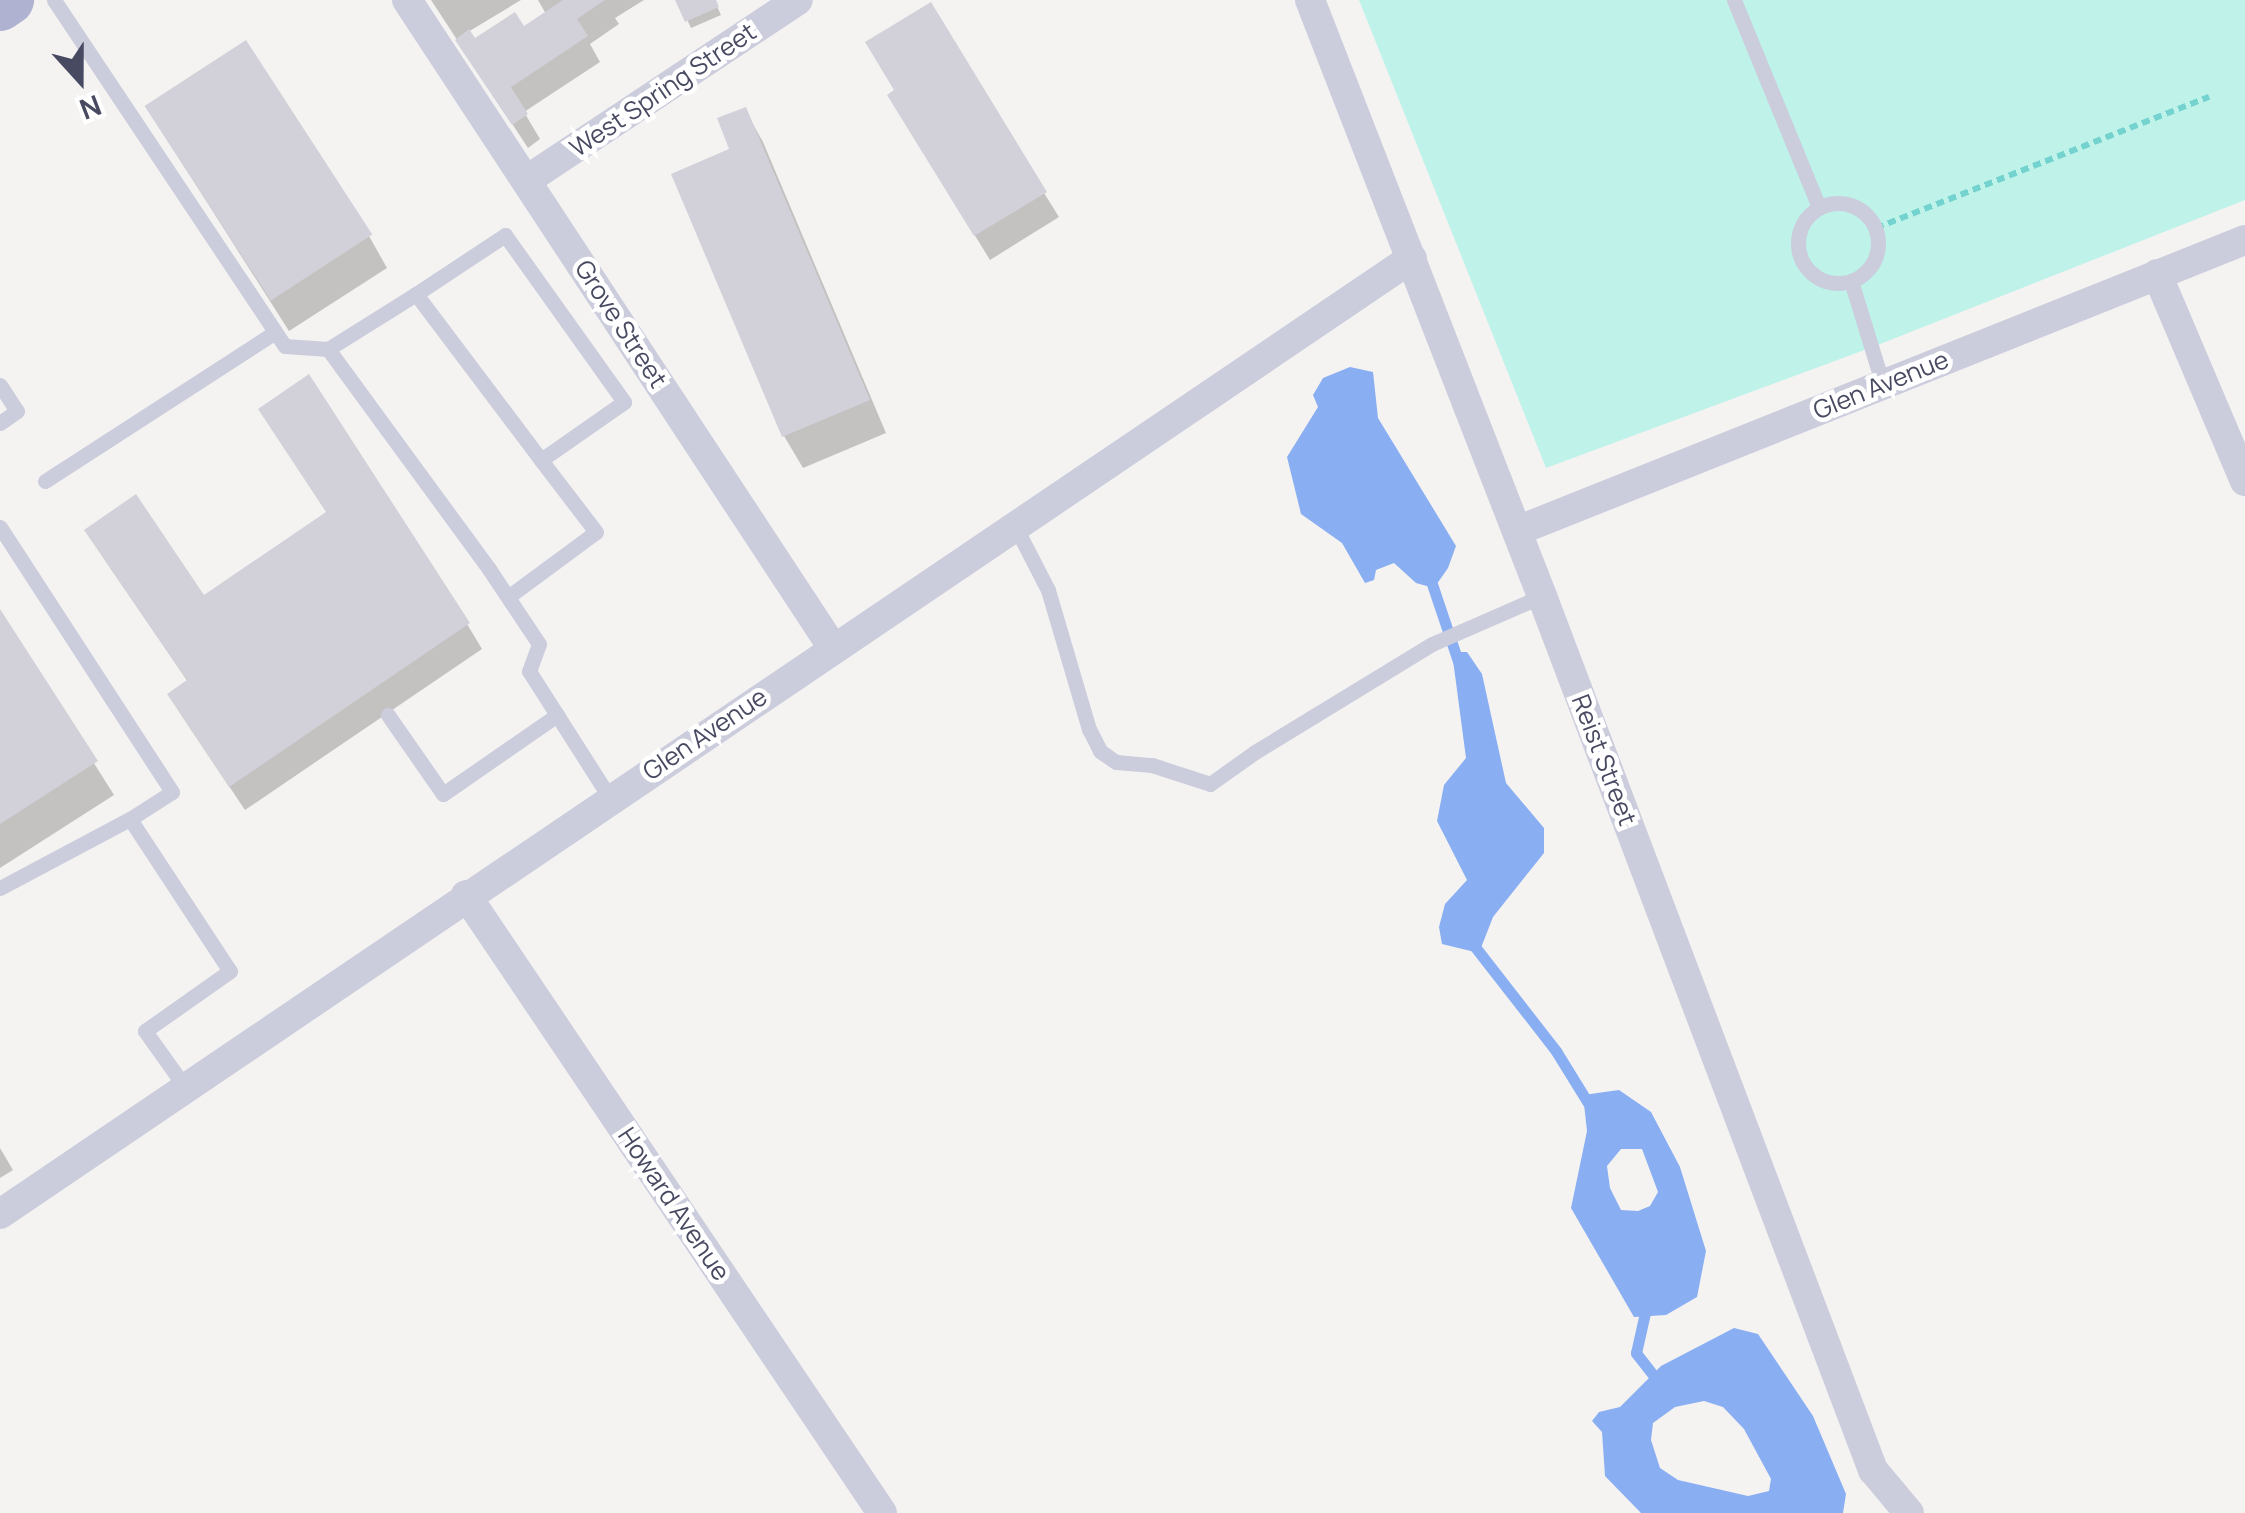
<!DOCTYPE html>
<html>
<head>
<meta charset="utf-8">
<style>
	body { margin:0 }
	#map { position:relative; width:2245px; height:1513px; overflow:hidden; background:#f4f3f2; font-family:Manrope,sans-serif }
	div>[style] { position:absolute }
	[style*='--x'] { left:calc(var(--x)*1px); top:calc(var(--y)*1px); width:calc(var(--w)*1px); rotate:calc(var(--a)*1deg) }
	.green>* { inset:0; background:#bff3ea }
	.water>* { inset:0; background:#8aaef2 }
	.shadow>* { inset:0; background:#0003 }
	.stream>* { height:11px; margin:-5.5px; padding:0 5.5px; transform-origin:5.5px; border-radius:5.5px; background:#8aaef2 }
	.building>* { inset:0; background:#d2d1d9; transform-origin:0 0 }
	.path>* { height:6px; margin-top:-3px; transform-origin:0; background:repeating-linear-gradient(90deg,#74d3cf 0 8px,transparent 0 13px) }
	.service>* { height:15px; margin:-7.5px; padding:0 7.5px; transform-origin:7.5px; border-radius:7.5px; background:#cbccdc }
	.service>.ring { margin:-7.5px; padding:0; box-sizing:content-box; background:none; border:15px solid #cbccdc; border-radius:50% }
	.minor>* { height:30px; margin:-15px; padding:0 15px; transform-origin:15px; border-radius:15px; background:#cbccdc }
	.primary>* { height:50px; margin:-25px; padding:0 25px; transform-origin:25px; border-radius:25px; background:#b0b2d1 }
	span { translate:-50% -50%; white-space:nowrap; text-align:center; line-height:1.15; -webkit-text-stroke:9px #fff; paint-order:stroke }
	.street-label { font-size:25px; color:#484a61 }
	.north { position:absolute; left:30px; top:30px; width:100px; height:100px; -webkit-text-stroke:8px #fff; paint-order:stroke; rotate:159deg; font-size:28px; font-weight:700; line-height:40px; text-align:center; color:#484a61 }
	.north::after { content:''; display:block; margin:auto; width:35px; height:45px; background:#484a61; clip-path:polygon(50% 0,100% 100%,50% 72%,0 100%) }
</style>
</head>
<body>
<div id="map">
	<div class="green">
		<div style="clip-path:polygon(1359px 0,2245px 0,2245px 200px,1870px 348px,1546px 468px)"></div>
	</div>
	<div class="water">
		<div style="clip-path:polygon(1350px 367px,1373px 372px,1378px 418px,1456px 546px,1448px 568px,1434px 588px,1416px 583px,1394px 563px,1376px 570px,1374px 580px,1365px 583px,1342px 543px,1301px 514px,1287px 457px,1318px 407px,1313px 395px,1323px 378px)"></div>
		<div style="clip-path:polygon(1456px 652px,1467px 652px,1482px 674px,1506px 783px,1544px 828px,1544px 853px,1493px 917px,1479px 953px,1442px 944px,1439px 927px,1445px 904px,1467px 880px,1437px 821px,1444px 785px,1466px 758px,1453px 660px)"></div>
		<div style="clip-path:polygon(evenodd,1619px 1090px,1651px 1112px,1680px 1167px,1706px 1251px,1697px 1297px,1666px 1315px,1634px 1317px,1571px 1208px,1587px 1131px,1583px 1095px,1619px 1090px,1621px 1149px,1642px 1149px,1658px 1192px,1650px 1206px,1638px 1211px,1621px 1210px,1610px 1188px,1607px 1166px,1621px 1149px)"></div>
		<div style="clip-path:polygon(evenodd,1734px 1328px,1758px 1334px,1813px 1416px,1846px 1494px,1843px 1513px,1641px 1513px,1605px 1476px,1602px 1432px,1592px 1421px,1599px 1412px,1620px 1407px,1661px 1366px,1734px 1328px,1704px 1401px,1723px 1407px,1744px 1429px,1771px 1479px,1769px 1491px,1748px 1496px,1678px 1480px,1660px 1468px,1651px 1440px,1653px 1423px,1675px 1407px,1704px 1401px)"></div>
	</div>
	<div class="shadow">
		<div style="clip-path:polygon(431px 0,521px 0,468px 32px,474px 42px,524px 29px,546px 14px,538px 0,644px 0,615px 18px,619px 24px,590px 44px,600px 62px,524px 112px,540px 139px,528px 148px)"></div>
		<div style="clip-path:polygon(678px 0,714px 0,721px 15px,691px 28px)"></div>
		<div style="clip-path:polygon(745px 110px,763px 142px,886px 433px,803px 468px,784px 436px,675px 176px,733px 151px)"></div>
		<div style="clip-path:polygon(904px 120px,1044px 193px,1059px 217px,990px 260px)"></div>
		<div style="clip-path:polygon(166px 138px,369px 236px,387px 268px,289px 331px)"></div>
		<div style="clip-path:polygon(102px 556px,203px 598px,467px 624px,482px 649px,245px 810px,184px 719px,188px 682px)"></div>
		<div style="clip-path:polygon(0 614px,114px 795px,0 868px)"></div>
		<div style="clip-path:polygon(0 1148px,13px 1170px,0 1178px)"></div>
	</div>
	<div class="stream">
		<div style="--x:1430;--y:578;--w:91;--a:71.4"></div>
		<div style="--x:1472;--y:943;--w:137;--a:52.1"></div>
		<div style="--x:1556;--y:1051;--w:65;--a:58.3"></div>
		<div style="--x:1647;--y:1304;--w:50;--a:102.7"></div>
		<div style="--x:1636;--y:1353;--w:41;--a:52"></div>
	</div>
	<div class="building">
		<div style="clip-path:polygon(563px 0,605px 0,577px 19px,588px 36px,511px 87px,528px 114px,512px 125px,455px 40px,469px 29px,475px 38px,515px 12px,524px 26px)"></div>
		<div style="clip-path:polygon(675px 0,716px 0,719px 7px,685px 22px)"></div>
		<div style="clip-path:polygon(931px 2px,1047px 192px,974px 236px,887px 95px,894px 90px,865px 42px)"></div>
		<div style="left:246px;top:40px;width:232px;height:121px;rotate:57deg"></div>
		<div style="clip-path:polygon(746px 107px,870px 400px,782px 437px,671px 174px,729px 149px,717px 118px)"></div>
		<div style="clip-path:polygon(309px 374px,470px 623px,229px 787px,167px 694px,187px 680px,84px 530px,136px 494px,204px 595px,326px 512px,258px 409px)"></div>
		<div style="clip-path:polygon(0 609px,98px 761px,0 824px)"></div>
	</div>
	<div class="path">
		<div style="--x:1876;--y:228;--w:358;--a:-21.5"></div>
	</div>
	<div class="service">
		<div style="--x:54;--y:0;--w:416;--a:56.3"></div>
		<div style="--x:285;--y:346;--w:43;--a:4"></div>
		<div style="--x:328;--y:349;--w:273;--a:53.8"></div>
		<div style="--x:489;--y:569;--w:90;--a:56.3"></div>
		<div style="--x:539;--y:644;--w:29;--a:110"></div>
		<div style="--x:529;--y:671;--w:151;--a:57.5"></div>
		<div style="--x:1734;--y:0;--w:224;--a:67.7"></div>
		<div class="ring" style="left:1798px;top:203px;width:65px;height:65px"></div>
		<div style="--x:1851;--y:281;--w:109;--a:72.9"></div>
		<div style="--x:328;--y:349;--w:104;--a:-32"></div>
		<div style="--x:0;--y:385;--w:31;--a:57"></div>
		<div style="--x:17;--y:411;--w:21;--a:145"></div>
		<div style="--x:45;--y:481;--w:274;--a:-32.9"></div>
		<div style="--x:1015;--y:526;--w:72;--a:62.7"></div>
		<div style="--x:1048;--y:590;--w:145;--a:73.6"></div>
		<div style="--x:1089;--y:729;--w:25;--a:63"></div>
		<div style="--x:1100;--y:751;--w:19;--a:35"></div>
		<div style="--x:1116;--y:762;--w:36;--a:5"></div>
		<div style="--x:1152;--y:765;--w:61;--a:18.1"></div>
		<div style="--x:1210;--y:784;--w:55;--a:-35.4"></div>
		<div style="--x:1255;--y:752;--w:207;--a:-31.4"></div>
		<div style="--x:1432;--y:644;--w:120;--a:-23.6"></div>
		<div style="--x:0;--y:527;--w:316;--a:57"></div>
		<div style="--x:172;--y:792;--w:50;--a:147.3"></div>
		<div style="--x:130;--y:819;--w:182;--a:56.7"></div>
		<div style="--x:230;--y:971;--w:104;--a:144.8"></div>
		<div style="--x:145;--y:1031;--w:69;--a:54.5"></div>
		<div style="--x:508;--y:597;--w:109;--a:-36.5"></div>
		<div style="--x:596;--y:532;--w:91;--a:-127.4"></div>
		<div style="--x:541;--y:460;--w:208;--a:-127"></div>
		<div style="--x:416;--y:294;--w:107;--a:-33.5"></div>
		<div style="--x:505;--y:235;--w:205;--a:54.5"></div>
		<div style="--x:624;--y:402;--w:101;--a:145.1"></div>
		<div style="--x:388;--y:715;--w:96;--a:55.2"></div>
		<div style="--x:443;--y:794;--w:139;--a:-34.7"></div>
		<div style="--x:0;--y:888;--w:147;--a:-28"></div>
	</div>
	<div class="minor">
		<div style="--x:407;--y:0;--w:775;--a:56.68"></div>
		<div style="--x:1310;--y:0;--w:640;--a:68.73"></div>
		<div style="--x:1542;--y:596;--w:935;--a:69.26"></div>
		<div style="--x:1873;--y:1470;--w:56;--a:50.1"></div>
		<div style="--x:527;--y:180;--w:325;--a:-33.6"></div>
		<div style="--x:2157;--y:274;--w:225;--a:67"></div>
		<div style="--x:1517;--y:531;--w:784;--a:-21.79"></div>
		<div style="--x:466;--y:895;--w:745;--a:56.05"></div>
		<div style="--x:0;--y:1214;--w:1705;--a:-34.1"></div>
	</div>
	<div class="primary">
		<div style="--x:0;--y:6;--w:11;--a:-34"></div>
	</div>
	<div class="street-label">
		<span style="left:663px;top:90px;rotate:-34deg">West Spring Street</span>
		<span style="left:621px;top:324px;rotate:57deg">Grove Street</span>
		<span style="left:1881px;top:385px;rotate:-22deg">Glen Avenue</span>
		<span style="left:705px;top:734px;rotate:-34deg">Glen Avenue</span>
		<span style="left:1604px;top:760px;rotate:69deg">Reist Street</span>
		<span style="left:674px;top:1204px;rotate:56deg">Howard Avenue</span>
	</div>
	<div class="north">N</div>
</div>
</body>
</html>
